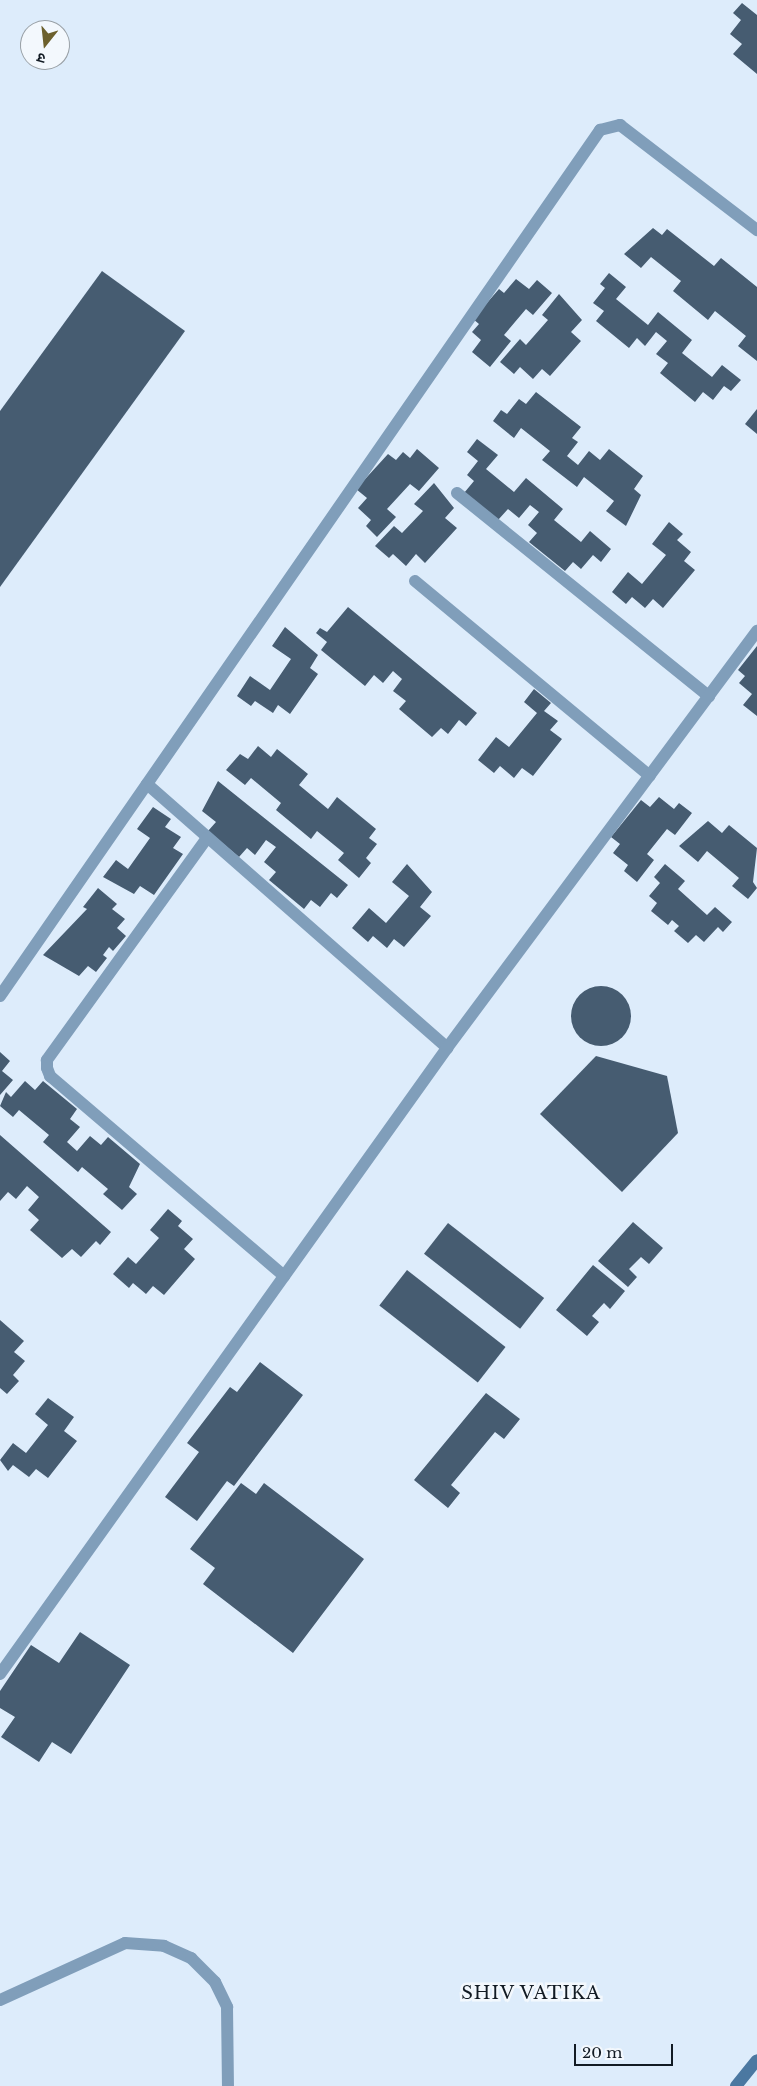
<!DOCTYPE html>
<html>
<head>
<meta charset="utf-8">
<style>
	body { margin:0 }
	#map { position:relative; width:757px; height:2086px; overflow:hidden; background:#ddecfb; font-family:"Libre Baskerville","Noto Sans Devanagari",serif }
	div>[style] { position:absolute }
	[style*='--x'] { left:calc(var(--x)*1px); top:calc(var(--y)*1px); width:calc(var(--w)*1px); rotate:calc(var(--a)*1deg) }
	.building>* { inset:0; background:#465c71; transform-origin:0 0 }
	.round { border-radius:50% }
	.lane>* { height:12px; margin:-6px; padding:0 6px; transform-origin:6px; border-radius:6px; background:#809eba }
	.street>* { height:12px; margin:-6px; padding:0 6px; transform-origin:6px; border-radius:6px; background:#809eba }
	.secondary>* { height:12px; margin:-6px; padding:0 6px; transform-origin:6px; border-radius:6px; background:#4b78a1 }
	span { translate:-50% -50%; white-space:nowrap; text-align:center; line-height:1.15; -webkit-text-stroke:5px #f3f8fd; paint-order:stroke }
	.neighbourhood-label { font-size:18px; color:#121b24; letter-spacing:1px }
	.north { position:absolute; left:20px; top:20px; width:50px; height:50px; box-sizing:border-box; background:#f3f8fd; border:1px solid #99a0a6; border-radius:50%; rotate:196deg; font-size:14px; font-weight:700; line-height:20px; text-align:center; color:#121b24 }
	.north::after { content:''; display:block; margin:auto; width:18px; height:22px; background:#6c602d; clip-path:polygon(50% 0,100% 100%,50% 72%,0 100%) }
	.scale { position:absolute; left:574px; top:2044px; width:99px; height:22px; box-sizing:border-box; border:2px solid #121b24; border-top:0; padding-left:6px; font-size:15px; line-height:18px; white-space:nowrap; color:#121b24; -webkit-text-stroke:4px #f3f8fd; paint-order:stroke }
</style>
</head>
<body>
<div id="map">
	<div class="building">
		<div style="clip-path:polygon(742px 3px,757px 15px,757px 74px,733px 54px,742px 44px,730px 34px,741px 20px,733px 13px)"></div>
		<div style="clip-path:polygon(653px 228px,662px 235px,667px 229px,714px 266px,721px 258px,757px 287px,757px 361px,738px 346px,746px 336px,715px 311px,708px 320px,673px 291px,681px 281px,651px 257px,641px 268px,624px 254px)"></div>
		<div style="clip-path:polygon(102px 271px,185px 331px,0 587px,0 411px)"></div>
		<div style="clip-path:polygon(609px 273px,626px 287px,616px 299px,648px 325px,658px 312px,692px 340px,682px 353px,712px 377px,722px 365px,741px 380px,731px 391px,724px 386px,713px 400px,703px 392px,695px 402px,660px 373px,668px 363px,656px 354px,667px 341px,656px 332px,645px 346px,637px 338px,629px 348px,596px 321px,604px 311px,593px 303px,605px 288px,600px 284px)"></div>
		<div style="clip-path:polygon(516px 279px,529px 289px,537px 280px,552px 293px,533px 315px,526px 309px,504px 335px,511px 341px,490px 367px,472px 352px,481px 340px,472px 332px,479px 324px,473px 319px,499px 289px,504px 293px)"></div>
		<div style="clip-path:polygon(559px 294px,582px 320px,571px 332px,581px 341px,550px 376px,542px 369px,533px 379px,520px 367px,514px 374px,500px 362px,520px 339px,526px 345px,548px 320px,542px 315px)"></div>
		<div style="clip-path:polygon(536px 392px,581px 427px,572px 438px,578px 442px,567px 456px,578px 465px,589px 451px,600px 460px,609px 449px,643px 476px,634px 489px,641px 495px,626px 526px,606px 511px,614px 501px,584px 477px,577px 487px,542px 460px,550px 451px,521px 428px,514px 438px,493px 421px,501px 410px,507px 414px,519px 399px,526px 404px)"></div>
		<div style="clip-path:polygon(757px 409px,757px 434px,745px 424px)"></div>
		<div style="clip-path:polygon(477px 439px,498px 455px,486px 469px,514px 492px,526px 478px,563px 509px,554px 520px,581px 542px,590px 531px,611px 549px,601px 562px,593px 555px,581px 569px,573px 562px,565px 571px,529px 542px,537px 533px,528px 525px,539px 512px,530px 505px,519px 518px,508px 509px,498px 520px,464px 493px,474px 481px,467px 475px,478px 461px,467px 452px)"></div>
		<div style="clip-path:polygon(417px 449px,439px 468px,419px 491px,410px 484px,387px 509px,396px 517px,377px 537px,366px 526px,371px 520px,358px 508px,367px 498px,356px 489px,388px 454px,396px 460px,403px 452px,410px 458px)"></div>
		<div style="clip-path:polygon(434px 483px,454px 508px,445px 518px,457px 528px,425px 563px,416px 554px,406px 566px,393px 554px,389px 558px,375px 546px,394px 526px,402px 533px,423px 511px,414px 504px)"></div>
		<div style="clip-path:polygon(669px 522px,683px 534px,677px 540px,691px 552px,684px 561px,695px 570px,663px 608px,653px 599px,645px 608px,632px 597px,626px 604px,612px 592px,628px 572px,642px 584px,666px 555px,652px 544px)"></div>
		<div style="clip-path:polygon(348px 607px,477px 713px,466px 726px,459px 720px,448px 734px,441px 728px,432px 737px,399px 709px,406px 701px,393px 691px,402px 679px,393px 671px,383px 683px,374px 675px,365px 686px,321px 650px,327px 642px,316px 633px,320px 628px,327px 632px)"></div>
		<div style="clip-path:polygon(285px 627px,318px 655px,310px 668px,318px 674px,290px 714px,278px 705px,273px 713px,255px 701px,251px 706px,237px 696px,250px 676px,270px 690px,291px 659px,272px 646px)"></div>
		<div style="clip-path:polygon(757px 646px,757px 716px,743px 705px,752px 694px,739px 683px,745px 676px,738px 670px)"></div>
		<div style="clip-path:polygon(534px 689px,551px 703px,544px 711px,558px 721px,550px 730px,562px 739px,533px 776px,522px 768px,514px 778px,500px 766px,494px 773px,478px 760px,496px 737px,509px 747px,537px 713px,524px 702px)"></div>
		<div style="clip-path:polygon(258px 746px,271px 757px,277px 749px,308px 774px,299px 785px,328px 809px,337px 797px,376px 829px,369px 838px,377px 844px,366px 858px,371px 863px,359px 878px,338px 860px,344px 853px,317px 831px,311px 839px,276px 810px,281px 803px,251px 778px,245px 785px,226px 770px,240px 754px,248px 759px)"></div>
		<div style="clip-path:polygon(218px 781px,348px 885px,337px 898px,331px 893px,320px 907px,311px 900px,304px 909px,269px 880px,276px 872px,264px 862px,276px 847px,266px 840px,255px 855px,247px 848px,239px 857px,208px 831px,216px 822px,202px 811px)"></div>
		<div style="clip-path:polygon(659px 797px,674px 809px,679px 803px,692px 813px,675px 835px,667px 829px,647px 854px,654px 860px,637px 882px,624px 871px,628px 865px,613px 853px,620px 844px,611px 837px,641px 800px,650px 807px)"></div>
		<div style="clip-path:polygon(153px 807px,171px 819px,165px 827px,181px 837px,173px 848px,183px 854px,154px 895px,140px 886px,134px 894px,103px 877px,116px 860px,128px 869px,150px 838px,137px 829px)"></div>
		<div style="clip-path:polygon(708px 821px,722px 833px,729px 825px,757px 848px,753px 882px,757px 888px,748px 899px,732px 886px,739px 878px,707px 851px,698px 862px,679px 846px)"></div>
		<div style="clip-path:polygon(407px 864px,432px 892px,420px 907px,431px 916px,404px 947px,394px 939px,387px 948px,373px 936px,368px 942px,352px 928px,369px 908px,386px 923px,409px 896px,392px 882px)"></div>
		<div style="clip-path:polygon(665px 864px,685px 881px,678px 889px,707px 915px,715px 907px,732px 922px,723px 932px,718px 927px,704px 942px,696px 935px,688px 943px,674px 931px,679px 926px,672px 920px,668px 925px,651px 911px,657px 903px,649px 896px,660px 883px,654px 877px)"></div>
		<div style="clip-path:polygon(98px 888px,117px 904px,112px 909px,125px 919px,117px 928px,126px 936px,113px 951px,109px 947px,103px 955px,107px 958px,96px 972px,88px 966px,79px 976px,43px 955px,87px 909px,83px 907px)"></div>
		<div class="round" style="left:571px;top:986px;width:60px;height:60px"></div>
		<div style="clip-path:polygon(0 1052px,10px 1061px,2px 1071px,13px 1080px,0 1095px)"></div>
		<div style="clip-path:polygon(596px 1056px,667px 1076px,678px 1133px,622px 1192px,540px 1114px)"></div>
		<div style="clip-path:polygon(25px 1081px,35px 1090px,43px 1081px,77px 1109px,70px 1119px,80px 1127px,67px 1142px,77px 1151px,90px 1136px,101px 1145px,108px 1137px,140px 1164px,129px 1187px,137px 1194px,122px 1210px,103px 1194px,108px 1189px,82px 1167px,78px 1172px,43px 1142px,49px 1135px,19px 1110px,13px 1117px,0 1106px,6px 1092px,11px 1097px)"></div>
		<div style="clip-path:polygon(0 1135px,111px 1232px,100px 1245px,96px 1241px,81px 1257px,72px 1249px,62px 1258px,30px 1230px,39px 1220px,28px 1210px,39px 1197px,27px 1186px,16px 1199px,8px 1192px,0 1201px)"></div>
		<div style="clip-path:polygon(168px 1209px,182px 1221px,178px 1226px,193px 1239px,184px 1249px,195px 1259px,164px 1295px,153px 1286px,146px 1294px,133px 1283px,129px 1288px,113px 1274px,128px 1257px,136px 1264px,159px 1238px,150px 1230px)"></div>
		<div style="clip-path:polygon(633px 1222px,663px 1248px,649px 1264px,641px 1257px,629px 1269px,637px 1277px,628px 1287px,598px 1261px)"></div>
		<div style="left:448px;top:1223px;width:122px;height:39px;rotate:38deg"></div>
		<div style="clip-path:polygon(593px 1265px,625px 1291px,610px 1309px,604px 1303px,592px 1316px,599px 1322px,587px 1336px,556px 1310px)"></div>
		<div style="left:407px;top:1270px;width:125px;height:45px;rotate:38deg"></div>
		<div style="clip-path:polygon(0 1320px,24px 1341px,14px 1352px,25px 1361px,13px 1375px,19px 1381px,7px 1394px,0 1388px)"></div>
		<div style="clip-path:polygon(260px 1362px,303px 1395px,234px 1486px,227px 1481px,197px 1521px,165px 1497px,199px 1452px,187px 1443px,230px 1387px,237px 1392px)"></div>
		<div style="clip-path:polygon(486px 1393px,520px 1419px,504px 1439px,495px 1432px,451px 1485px,460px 1493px,448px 1508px,414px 1480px)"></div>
		<div style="clip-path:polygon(48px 1398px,74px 1417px,64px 1431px,77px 1441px,48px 1478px,36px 1469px,29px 1477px,13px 1465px,8px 1471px,0 1460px,13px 1443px,26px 1453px,48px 1425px,35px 1414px)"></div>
		<div style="clip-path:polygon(241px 1483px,256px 1494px,264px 1483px,364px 1559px,293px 1653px,203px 1584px,215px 1568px,190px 1549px)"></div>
		<div style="clip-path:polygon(80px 1632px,130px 1665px,71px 1754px,52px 1742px,39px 1762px,1px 1737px,15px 1717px,0 1708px,0 1691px,31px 1645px,59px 1663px)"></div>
	</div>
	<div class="lane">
		<div style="--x:0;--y:2000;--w:137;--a:-24.5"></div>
		<div style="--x:125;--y:1943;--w:39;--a:4"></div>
		<div style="--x:164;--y:1946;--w:30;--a:24"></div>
		<div style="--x:191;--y:1958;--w:34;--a:45"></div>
		<div style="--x:215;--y:1982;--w:28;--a:64"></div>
		<div style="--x:227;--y:2007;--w:79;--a:89.3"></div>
	</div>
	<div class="street">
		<div style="--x:457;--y:493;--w:324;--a:38.9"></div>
		<div style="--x:415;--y:581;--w:305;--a:39.7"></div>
		<div style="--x:147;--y:784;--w:400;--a:41.3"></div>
		<div style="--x:207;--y:838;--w:274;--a:125.8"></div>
		<div style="--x:47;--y:1060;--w:8;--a:90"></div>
		<div style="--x:47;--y:1068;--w:9;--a:69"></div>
		<div style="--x:50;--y:1076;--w:308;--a:40.5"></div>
		<div style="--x:0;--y:996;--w:1054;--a:-55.28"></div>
		<div style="--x:600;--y:130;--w:21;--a:-14"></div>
		<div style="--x:620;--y:125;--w:173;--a:37.5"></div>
		<div style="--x:0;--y:1674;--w:769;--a:-54.47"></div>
		<div style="--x:447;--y:1048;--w:520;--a:-53.37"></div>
	</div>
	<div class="secondary">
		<div style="--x:736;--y:2086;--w:33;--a:-51"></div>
	</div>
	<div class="neighbourhood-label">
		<span style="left:531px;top:1993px">SHIV VATIKA</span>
	</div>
	<div class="north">उ</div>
	<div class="scale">20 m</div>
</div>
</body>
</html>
